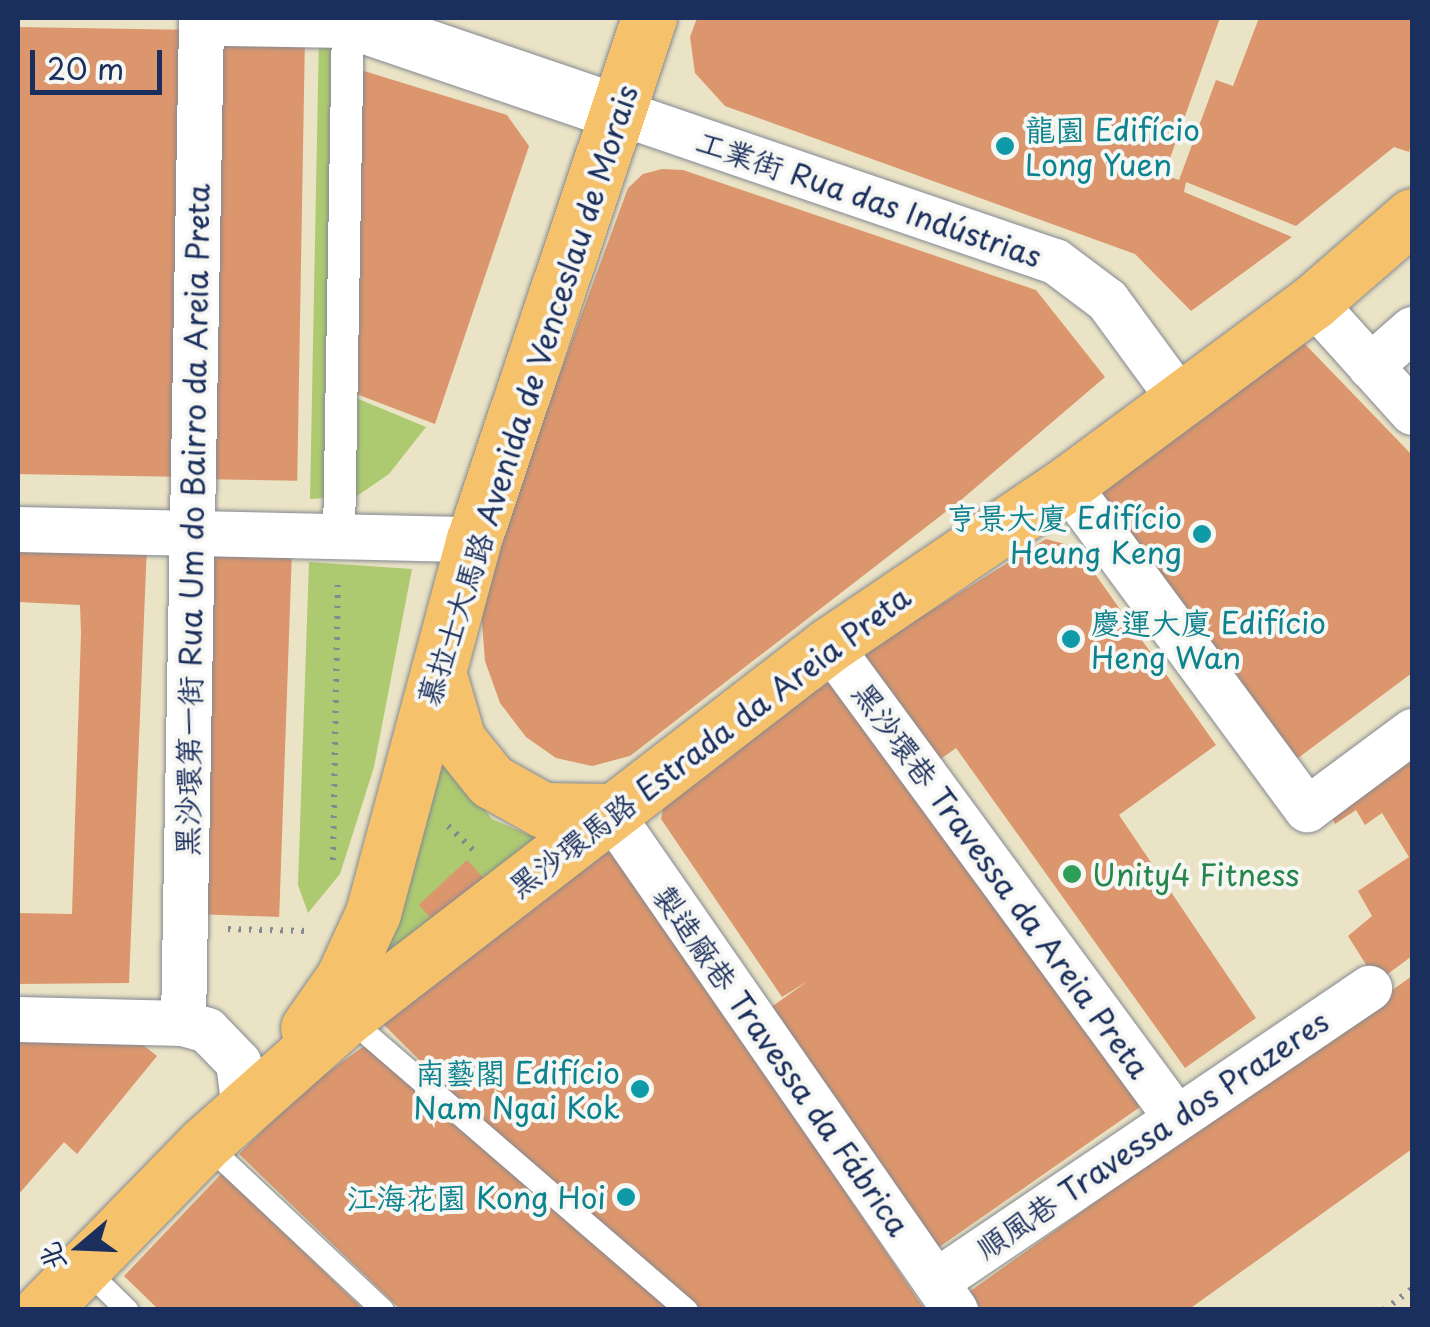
<!DOCTYPE html>
<html>
<head>
<meta charset="utf-8">
<style>
	body { margin:0 }
	#map { position:relative; width:1430px; height:1327px; overflow:hidden; background:#ebe3c5; font-family:"Playpen Sans","LXGW WenKai TC",sans-serif }
	div>[style] { position:absolute }
	[style*='--x'] { left:calc(var(--x)*1px); top:calc(var(--y)*1px); width:calc(var(--w)*1px); rotate:calc(var(--a)*1deg) }
	.green>* { inset:0; background:#adca71 }
	.building>* { inset:0; background:#db966d; transform-origin:0 0 }
	.path>* { height:6px; margin-top:-3px; transform-origin:0; background:repeating-linear-gradient(90deg,#838992 0 2.5px,transparent 0 10.5px) }
	.roads { filter:drop-shadow(0 0 2px #838992) drop-shadow(0 0 2px #838992) }
	.service>* { height:22px; margin:-11px; padding:0 11px; transform-origin:11px; border-radius:11px; background:#fff }
	.pedestrian>* { height:32px; margin:-16px; padding:0 16px; transform-origin:16px; border-radius:16px; background:#fff }
	.minor>* { height:45px; margin:-22.5px; padding:0 22.5px; transform-origin:22.5px; border-radius:22.5px; background:#fff }
	.tertiary>* { height:55px; margin:-27.5px; padding:0 27.5px; transform-origin:27.5px; border-radius:27.5px; background:#fff }
	.primary>* { height:55px; margin:-27.5px; padding:0 27.5px; transform-origin:27.5px; border-radius:27.5px; background:#f5c16b }
	.dots>* { width:28px; height:28px; translate:-50% -50%; box-sizing:border-box; border:5px solid #f6f6f2; border-radius:50% }
	span { translate:-50% -50%; white-space:nowrap; text-align:center; line-height:1.15; -webkit-text-stroke:8px #f6f6f2; paint-order:stroke }
	.culture-label { font-size:30px; color:#0d838f }
	.left { translate:0 -50%; text-align:left }
	.right { translate:-100% -50%; text-align:right }
	.street-label { font-size:30px; color:#1b2f5e }
	.leisure-label { font-size:30px; color:#27864d }
	.frame { position:absolute; inset:0; border:20px solid #1b2f5e; pointer-events:none }
	.north { position:absolute; left:30px; top:1197px; width:100px; height:100px; -webkit-text-stroke:8px #f6f6f2; paint-order:stroke; rotate:251deg; font-size:28px; font-weight:700; line-height:40px; text-align:center; color:#1b2f5e }
	.north::after { content:''; display:block; margin:auto; width:35px; height:45px; background:#1b2f5e; clip-path:polygon(50% 0,100% 100%,50% 72%,0 100%) }
	.scale { position:absolute; left:30px; top:50px; width:132px; height:45px; box-sizing:border-box; border:5px solid #1b2f5e; border-top:0; padding-left:12px; font-size:30px; line-height:35px; white-space:nowrap; color:#1b2f5e; -webkit-text-stroke:8px #f6f6f2; paint-order:stroke }
</style>
</head>
<body>
<div id="map">
	<div class="green">
		<div style="clip-path:polygon(319px 34px,348px 35px,344px 393px,426px 427px,389px 474px,357px 496px,310px 499px)"></div>
		<div style="clip-path:polygon(309px 562px,412px 569px,374px 767px,340px 874px,308px 913px,298px 885px)"></div>
		<div style="clip-path:polygon(439px 752px,492px 819px,527px 834px,557px 835px,367px 979px)"></div>
	</div>
	<div class="building">
		<div style="clip-path:polygon(697px 18px,1220px 18px,1164px 175px,1179px 180px,1216px 80px,1233px 86px,1259px 18px,1412px 18px,1412px 141px,1409px 152px,1394px 147px,1296px 226px,1186px 182px,1184px 192px,1292px 237px,1191px 311px,1135px 254px,725px 106px,695px 73px,690px 37px)"></div>
		<div style="left:18px;top:27px;width:164px;height:447px;rotate:1deg"></div>
		<div style="left:206px;top:34px;width:99px;height:445px;rotate:1deg"></div>
		<div style="clip-path:polygon(351px 67px,507px 115px,529px 146px,435px 424px,346px 390px)"></div>
		<div style="clip-path:polygon(662px 169px,683px 170px,1036px 290px,1105px 377px,961px 500px,630px 756px,592px 766px,556px 758px,526px 737px,500px 703px,485px 661px,481px 611px,492px 558px,628px 188px,643px 174px)"></div>
		<div style="clip-path:polygon(1303px 342px,1412px 455px,1412px 673px,1290px 764px,1095px 490px)"></div>
		<div style="clip-path:polygon(1046px 539px,1076px 547px,1216px 745px,1119px 815px,1256px 1018px,1185px 1068px,956px 748px,931px 766px,856px 657px)"></div>
		<div style="clip-path:polygon(18px 541px,147px 545px,129px 983px,18px 984px,18px 913px,72px 914px,81px 633px,80px 605px,18px 602px)"></div>
		<div style="left:201px;top:548px;width:91px;height:366px;rotate:2deg"></div>
		<div style="clip-path:polygon(830px 674px,1140px 1107px,935px 1250px,767px 1010px,808px 981px,782px 997px,661px 819px,664px 804px)"></div>
		<div style="clip-path:polygon(1412px 743px,1412px 956px,1377px 982px,1348px 936px,1372px 916px,1358px 891px,1409px 857px,1382px 813px,1365px 825px,1356px 810px,1335px 824px,1328px 808px)"></div>
		<div style="clip-path:polygon(604px 852px,619px 855px,925px 1310px,699px 1310px,504px 1144px,367px 1008px)"></div>
		<div style="left:467px;top:860px;width:26px;height:66px;rotate:47deg"></div>
		<div style="clip-path:polygon(1412px 976px,1412px 1149px,1188px 1310px,982px 1310px,969px 1292px)"></div>
		<div style="clip-path:polygon(18px 1031px,129px 1034px,157px 1056px,77px 1154px,64px 1142px,18px 1195px)"></div>
		<div style="clip-path:polygon(364px 1046px,671px 1310px,401px 1310px,239px 1154px,303px 1090px)"></div>
		<div style="clip-path:polygon(222px 1173px,364px 1310px,159px 1310px,124px 1276px)"></div>
	</div>
	<div class="path">
		<div style="--x:448;--y:826;--w:42;--a:43.1"></div>
		<div style="--x:333;--y:860;--w:282;--a:-89"></div>
		<div style="--x:228;--y:929;--w:83;--a:1.4"></div>
		<div style="--x:1384;--y:1310;--w:35;--a:-37"></div>
	</div>
	<div class="roads">
		<div class="service">
			<div style="--x:347;--y:1017;--w:449;--a:40.8"></div>
			<div style="--x:205;--y:1143;--w:244;--a:43.2"></div>
			<div style="--x:83;--y:1267;--w:62;--a:44.3"></div>
		</div>
		<div class="pedestrian">
			<div style="--x:339;--y:537;--w:517;--a:-89"></div>
		</div>
		<div class="minor">
			<div style="--x:616;--y:111;--w:464;--a:18.9"></div>
			<div style="--x:1055;--y:261;--w:65;--a:36.9"></div>
			<div style="--x:1107;--y:300;--w:125;--a:53.8"></div>
			<div style="--x:1313;--y:302;--w:148;--a:48"></div>
			<div style="--x:1370;--y:366;--w:56;--a:-41.4"></div>
			<div style="--x:1067;--y:484;--w:404;--a:53.6"></div>
			<div style="--x:1307;--y:809;--w:131;--a:-36.6"></div>
			<div style="--x:18;--y:529;--w:456;--a:1.3"></div>
			<div style="--x:829;--y:645;--w:584;--a:53.7"></div>
			<div style="--x:609;--y:811;--w:607;--a:55.26"></div>
			<div style="--x:18;--y:1019;--w:165;--a:1.4"></div>
			<div style="--x:183;--y:1023;--w:25;--a:16"></div>
			<div style="--x:207;--y:1030;--w:45;--a:45.9"></div>
			<div style="--x:238;--y:1062;--w:47;--a:82.7"></div>
			<div style="--x:183;--y:1023;--w:1005;--a:-88.97"></div>
			<div style="--x:936;--y:1281;--w:523;--a:-34.09"></div>
		</div>
		<div class="tertiary">
			<div style="--x:225;--y:18;--w:123;--a:0.9"></div>
			<div style="--x:348;--y:20;--w:283;--a:18.8"></div>
		</div>
		<div class="primary">
			<div style="--x:438;--y:672;--w:71;--a:73.6"></div>
			<div style="--x:458;--y:740;--w:53;--a:51.2"></div>
			<div style="--x:491;--y:781;--w:60;--a:29.1"></div>
			<div style="--x:543;--y:810;--w:66;--a:0.9"></div>
			<div style="--x:308;--y:1028;--w:61;--a:-55"></div>
			<div style="--x:343;--y:978;--w:72;--a:-65.2"></div>
			<div style="--x:373;--y:913;--w:387;--a:-74.9"></div>
			<div style="--x:474;--y:539;--w:550;--a:-71.43"></div>
			<div style="--x:42;--y:1310;--w:233;--a:-45.7"></div>
			<div style="--x:205;--y:1143;--w:190;--a:-41.6"></div>
			<div style="--x:347;--y:1017;--w:609;--a:-37.66"></div>
			<div style="--x:829;--y:645;--w:287;--a:-34.1"></div>
			<div style="--x:1067;--y:484;--w:306;--a:-36.5"></div>
			<div style="--x:1313;--y:302;--w:131;--a:-41"></div>
		</div>
	</div>
	<div class="dots">
		<div style="left:1005px;top:146px;background:#0f9aa8"></div>
		<div style="left:1202px;top:534px;background:#0f9aa8"></div>
		<div style="left:1071px;top:639px;background:#0f9aa8"></div>
		<div style="left:1072px;top:874px;background:#2e9e5b"></div>
		<div style="left:640px;top:1089px;background:#0f9aa8"></div>
		<div style="left:626px;top:1197px;background:#0f9aa8"></div>
	</div>
	<div class="culture-label">
		<span class="left" style="left:1025px;top:146px">龍園 Edifício<br>Long Yuen</span>
		<span class="right" style="left:1182px;top:534px">亨景大廈 Edifício<br>Heung Keng</span>
		<span class="left" style="left:1091px;top:639px">慶運大廈 Edifício<br>Heng Wan</span>
		<span class="right" style="left:620px;top:1089px">南藝閣 Edifício<br>Nam Ngai Kok</span>
		<span class="right" style="left:606px;top:1197px">江海花園 Kong Hoi</span>
	</div>
	<div class="street-label">
		<span style="left:869px;top:198px;rotate:19deg">工業街 Rua das Indústrias</span>
		<span style="left:527px;top:395px;rotate:-72deg">慕拉士大馬路 Avenida de Venceslau de Morais</span>
		<span style="left:192px;top:520px;rotate:-89deg">黑沙環第一街 Rua Um do Bairro da Areia Preta</span>
		<span style="left:709px;top:741px;rotate:-37deg">黑沙環馬路 Estrada da Areia Preta</span>
		<span style="left:1002px;top:880px;rotate:54deg">黑沙環巷 Travessa da Areia Preta</span>
		<span style="left:782px;top:1060px;rotate:55deg">製造廠巷 Travessa da Fábrica</span>
		<span style="left:1152px;top:1134px;rotate:-34deg">順風巷 Travessa dos Prazeres</span>
	</div>
	<div class="leisure-label">
		<span class="left" style="left:1092px;top:874px">Unity4 Fitness</span>
	</div>
	<div class="frame"></div>
	<div class="north">北</div>
	<div class="scale">20 m</div>
</div>
</body>
</html>
